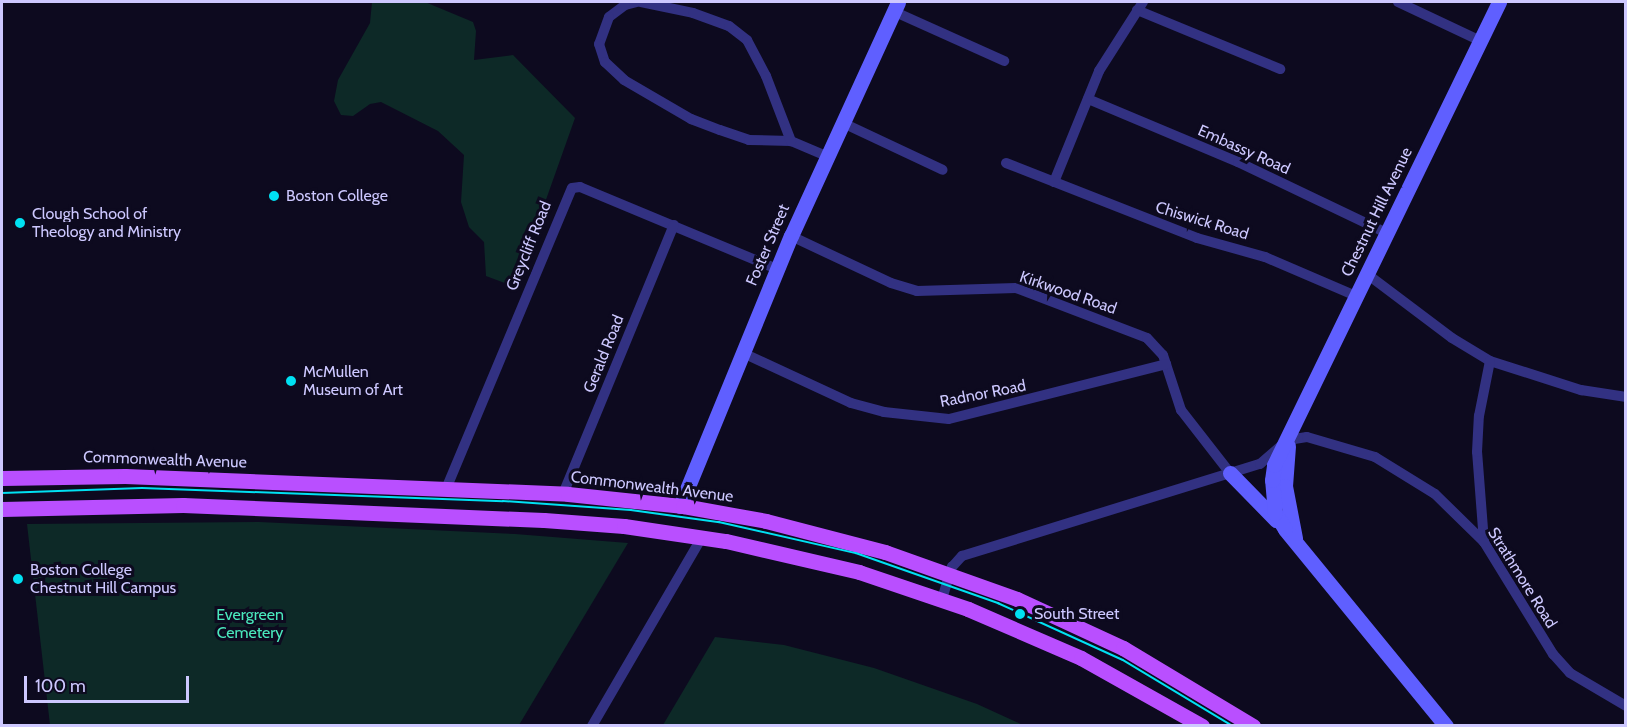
<!DOCTYPE html>
<html>
<head>
<meta charset="utf-8">
<style>
	body { margin:0 }
	#map { position:relative; width:1627px; height:727px; overflow:hidden; background:#0d0a1f; font-family:Cabin,sans-serif }
	div>[style] { position:absolute }
	[style*='--x'] { left:calc(var(--x)*1px); top:calc(var(--y)*1px); width:calc(var(--w)*1px); rotate:calc(var(--a)*1deg) }
	.green>* { inset:0; background:#0d2927 }
	.street>* { height:10px; margin:-5px; padding:0 5px; transform-origin:5px; border-radius:5px; background:#323182 }
	.secondary>* { height:15px; margin:-7.5px; padding:0 7.5px; transform-origin:7.5px; border-radius:7.5px; background:#5f5fff }
	.primary>* { height:15px; margin:-7.5px; padding:0 7.5px; transform-origin:7.5px; border-radius:7.5px; background:#b94fff }
	.tram>* { height:1.5px; margin:-0.75px; padding:0 0.75px; transform-origin:0.75px; border-radius:0.75px; background:#00e1f3 }
	.dots>* { width:16px; height:16px; translate:-50% -50%; box-sizing:border-box; border:3px solid #0d0a1f; border-radius:50% }
	span { translate:-50% -50%; white-space:nowrap; text-align:center; line-height:1.15; -webkit-text-stroke:6px #0d0a1f; paint-order:stroke }
	.street-label { font-size:16px; color:#cdc8ff }
	.poi-label { font-size:16px; color:#cdc8ff }
	.left { translate:0 -50%; text-align:left }
	.park-label { font-size:16px; color:#4ae9bd }
	.frame { position:absolute; inset:0; border:3px solid #cdc8ff; pointer-events:none }
	.scale { position:absolute; left:24px; top:676px; width:165px; height:27px; box-sizing:border-box; border:3px solid #cdc8ff; border-top:0; padding-left:8px; font-size:18px; line-height:21px; white-space:nowrap; color:#cdc8ff; -webkit-text-stroke:4px #0d0a1f; paint-order:stroke }
</style>
</head>
<body>
<div id="map">
	<div class="green">
		<div style="clip-path:polygon(372px 2px,425px 2px,473px 22px,476px 31px,474px 60px,513px 55px,575px 118px,515px 287px,486px 276px,484px 242px,469px 227px,461px 202px,464px 155px,438px 131px,381px 102px,370px 104px,353px 116px,341px 115px,334px 101px,338px 80px,370px 23px)"></div>
		<div style="clip-path:polygon(259px 522px,515px 534px,628px 543px,519px 725px,50px 725px,27px 524px)"></div>
		<div style="clip-path:polygon(715px 637px,784px 645px,874px 668px,977px 704px,1023px 725px,663px 725px)"></div>
	</div>
	<div class="street">
		<div style="--x:637;--y:2;--w:12;--a:166"></div>
		<div style="--x:625;--y:5;--w:20;--a:143"></div>
		<div style="--x:609;--y:17;--w:29;--a:110"></div>
		<div style="--x:599;--y:44;--w:19;--a:72"></div>
		<div style="--x:605;--y:62;--w:26;--a:43"></div>
		<div style="--x:624;--y:80;--w:78;--a:30.2"></div>
		<div style="--x:691;--y:119;--w:31;--a:21"></div>
		<div style="--x:720;--y:130;--w:31;--a:19"></div>
		<div style="--x:749;--y:140;--w:42;--a:1.4"></div>
		<div style="--x:791;--y:141;--w:39;--a:23"></div>
		<div style="--x:641;--y:2;--w:53;--a:11.9"></div>
		<div style="--x:693;--y:13;--w:38;--a:20"></div>
		<div style="--x:729;--y:26;--w:23;--a:38"></div>
		<div style="--x:747;--y:40;--w:41;--a:62.2"></div>
		<div style="--x:766;--y:76;--w:70;--a:69"></div>
		<div style="--x:1398;--y:2;--w:92;--a:25.2"></div>
		<div style="--x:1137;--y:10;--w:155;--a:22.4"></div>
		<div style="--x:893;--y:11;--w:122;--a:24.2"></div>
		<div style="--x:1088;--y:99;--w:163;--a:22.8"></div>
		<div style="--x:1238;--y:162;--w:163;--a:25.5"></div>
		<div style="--x:843;--y:123;--w:110;--a:25.2"></div>
		<div style="--x:1006;--y:163;--w:205;--a:21.4"></div>
		<div style="--x:1197;--y:238;--w:71;--a:15.6"></div>
		<div style="--x:1265;--y:257;--w:99;--a:23.2"></div>
		<div style="--x:1054;--y:182;--w:120;--a:-67.9"></div>
		<div style="--x:1099;--y:71;--w:82;--a:-57.5"></div>
		<div style="--x:791;--y:236;--w:110;--a:25.2"></div>
		<div style="--x:891;--y:283;--w:27;--a:17"></div>
		<div style="--x:917;--y:291;--w:99;--a:-1.7"></div>
		<div style="--x:1016;--y:288;--w:140;--a:20.9"></div>
		<div style="--x:1147;--y:338;--w:23;--a:47"></div>
		<div style="--x:1163;--y:355;--w:58;--a:71.9"></div>
		<div style="--x:1181;--y:410;--w:80;--a:52.1"></div>
		<div style="--x:1367;--y:274;--w:106;--a:37"></div>
		<div style="--x:1452;--y:338;--w:44;--a:31.2"></div>
		<div style="--x:1490;--y:361;--w:96;--a:17.7"></div>
		<div style="--x:1581;--y:390;--w:46;--a:8.8"></div>
		<div style="--x:743;--y:353;--w:119;--a:24.8"></div>
		<div style="--x:851;--y:403;--w:34;--a:15"></div>
		<div style="--x:884;--y:412;--w:65;--a:6.1"></div>
		<div style="--x:949;--y:419;--w:224;--a:-14.2"></div>
		<div style="--x:446;--y:489;--w:326;--a:-67.3"></div>
		<div style="--x:572;--y:188;--w:8;--a:-7"></div>
		<div style="--x:580;--y:187;--w:213;--a:22.6"></div>
		<div style="--x:563;--y:494;--w:291;--a:-67.6"></div>
		<div style="--x:1484;--y:542;--w:90;--a:-94.4"></div>
		<div style="--x:1477;--y:452;--w:36;--a:-87"></div>
		<div style="--x:1479;--y:416;--w:56;--a:-78.7"></div>
		<div style="--x:942;--y:599;--w:34;--a:-73"></div>
		<div style="--x:952;--y:567;--w:15;--a:-48"></div>
		<div style="--x:962;--y:556;--w:312;--a:-17.2"></div>
		<div style="--x:1260;--y:464;--w:37;--a:-41"></div>
		<div style="--x:1288;--y:440;--w:19;--a:-9"></div>
		<div style="--x:1307;--y:437;--w:71;--a:16.4"></div>
		<div style="--x:1375;--y:457;--w:70;--a:31.7"></div>
		<div style="--x:1435;--y:494;--w:69;--a:44.4"></div>
		<div style="--x:1484;--y:542;--w:132;--a:58.4"></div>
		<div style="--x:1553;--y:654;--w:25;--a:48"></div>
		<div style="--x:1570;--y:673;--w:65;--a:30.5"></div>
		<div style="--x:592;--y:726;--w:219;--a:-59.8"></div>
	</div>
	<div class="secondary">
		<div style="--x:1288;--y:446;--w:40;--a:94.3"></div>
		<div style="--x:1285;--y:486;--w:53;--a:79.1"></div>
		<div style="--x:1230;--y:473;--w:66;--a:45.6"></div>
		<div style="--x:680;--y:506;--w:292;--a:-67.7"></div>
		<div style="--x:791;--y:236;--w:257;--a:-65.4"></div>
		<div style="--x:1446;--y:726;--w:254;--a:-129.3"></div>
		<div style="--x:1285;--y:529;--w:19;--a:-122"></div>
		<div style="--x:1275;--y:513;--w:33;--a:-95"></div>
		<div style="--x:1272;--y:480;--w:15;--a:-82"></div>
		<div style="--x:1274;--y:465;--w:515;--a:-64.08"></div>
	</div>
	<div class="primary">
		<div style="--x:2;--y:478;--w:123;--a:-0.9"></div>
		<div style="--x:125;--y:476;--w:443;--a:2.3"></div>
		<div style="--x:568;--y:494;--w:116;--a:6"></div>
		<div style="--x:683;--y:506;--w:84;--a:10.2"></div>
		<div style="--x:766;--y:521;--w:123;--a:14.6"></div>
		<div style="--x:885;--y:552;--w:140;--a:19.6"></div>
		<div style="--x:1017;--y:599;--w:117;--a:24.8"></div>
		<div style="--x:1123;--y:648;--w:152;--a:31"></div>
		<div style="--x:2;--y:509;--w:181;--a:-1.3"></div>
		<div style="--x:183;--y:505;--w:361;--a:2.4"></div>
		<div style="--x:544;--y:520;--w:80;--a:4.3"></div>
		<div style="--x:624;--y:526;--w:103;--a:8.4"></div>
		<div style="--x:726;--y:541;--w:137;--a:13.1"></div>
		<div style="--x:859;--y:572;--w:115;--a:18.7"></div>
		<div style="--x:968;--y:609;--w:123;--a:23.4"></div>
		<div style="--x:1081;--y:658;--w:139;--a:29.3"></div>
	</div>
	<div class="tram">
		<div style="--x:2;--y:493;--w:140;--a:-2"></div>
		<div style="--x:142;--y:488;--w:361;--a:2.1"></div>
		<div style="--x:503;--y:501;--w:128;--a:4"></div>
		<div style="--x:631;--y:510;--w:89;--a:7.8"></div>
		<div style="--x:719;--y:522;--w:140;--a:12.8"></div>
		<div style="--x:856;--y:553;--w:151;--a:19.4"></div>
		<div style="--x:998;--y:603;--w:137;--a:24.5"></div>
		<div style="--x:1123;--y:660;--w:128;--a:31"></div>
	</div>
	<div class="dots">
		<div style="left:274px;top:196px;background:#00e1f3"></div>
		<div style="left:20px;top:223px;background:#00e1f3"></div>
		<div style="left:291px;top:381px;background:#00e1f3"></div>
		<div style="left:18px;top:579px;background:#00e1f3"></div>
		<div style="left:1020px;top:614px;background:#00e1f3"></div>
	</div>
	<div class="street-label">
		<span style="left:1244px;top:150px;rotate:24deg">Embassy Road</span>
		<span style="left:1377px;top:212px;rotate:-64deg">Chestnut Hill Avenue</span>
		<span style="left:1202px;top:221px;rotate:17deg">Chiswick Road</span>
		<span style="left:768px;top:245px;rotate:-67deg">Foster Street</span>
		<span style="left:529px;top:246px;rotate:-68deg">Greycliff Road</span>
		<span style="left:1068px;top:293px;rotate:19deg">Kirkwood Road</span>
		<span style="left:604px;top:354px;rotate:-68deg">Gerald Road</span>
		<span style="left:983px;top:394px;rotate:-11deg">Radnor Road</span>
		<span style="left:165px;top:460px;rotate:2deg">Commonwealth Avenue</span>
		<span style="left:652px;top:487px;rotate:7deg">Commonwealth Avenue</span>
		<span style="left:1522px;top:578px;rotate:58deg">Strathmore Road</span>
	</div>
	<div class="poi-label">
		<span class="left" style="left:286px;top:196px">Boston College</span>
		<span class="left" style="left:32px;top:223px">Clough School of<br>Theology and Ministry</span>
		<span class="left" style="left:303px;top:381px">McMullen<br>Museum of Art</span>
		<span class="left" style="left:30px;top:579px">Boston College<br>Chestnut Hill Campus</span>
		<span class="left" style="left:1034px;top:614px">South Street</span>
	</div>
	<div class="park-label">
		<span style="left:250px;top:624px">Evergreen<br>Cemetery</span>
	</div>
	<div class="frame"></div>
	<div class="scale">100 m</div>
</div>
</body>
</html>
